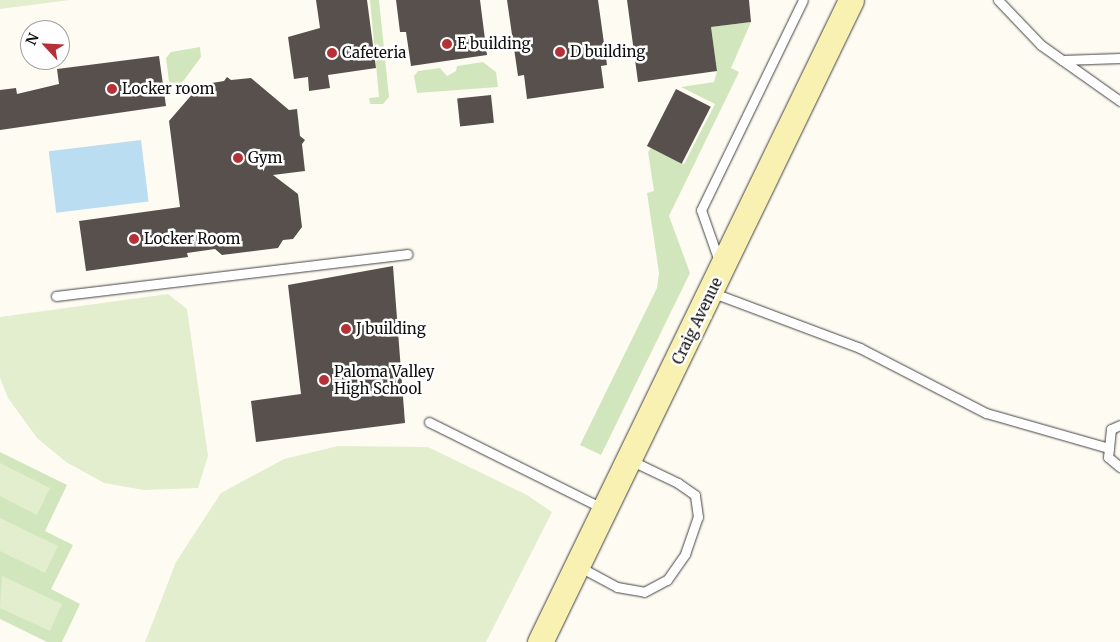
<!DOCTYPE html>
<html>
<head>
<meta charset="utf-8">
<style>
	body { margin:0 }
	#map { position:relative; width:1120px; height:642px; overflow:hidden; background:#fefcf2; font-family:Merriweather,serif }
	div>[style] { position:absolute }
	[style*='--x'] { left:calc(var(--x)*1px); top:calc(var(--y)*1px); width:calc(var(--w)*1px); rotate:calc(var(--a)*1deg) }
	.green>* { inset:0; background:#d2e6bd }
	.pitch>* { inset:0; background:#e3eece }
	.water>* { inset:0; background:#baddf2; transform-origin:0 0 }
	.building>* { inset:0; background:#57504c; transform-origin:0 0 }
	.roads { filter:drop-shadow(0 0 1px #424242) drop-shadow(0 0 1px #424242) }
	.lane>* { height:9px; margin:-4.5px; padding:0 4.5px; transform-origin:4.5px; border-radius:4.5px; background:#fff }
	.secondary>* { height:25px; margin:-12.5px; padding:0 12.5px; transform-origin:12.5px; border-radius:12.5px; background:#f9f1b2 }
	.dots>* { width:14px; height:14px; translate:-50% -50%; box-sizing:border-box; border:2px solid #fff; border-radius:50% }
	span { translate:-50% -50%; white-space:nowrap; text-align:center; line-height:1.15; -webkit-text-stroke:5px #fff; paint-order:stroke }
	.poi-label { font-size:15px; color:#0f0f0f }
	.left { translate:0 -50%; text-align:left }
	.street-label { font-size:15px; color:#0f0f0f }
	.north { position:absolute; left:20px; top:20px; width:50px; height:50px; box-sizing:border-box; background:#fff; border:1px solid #9f9f9f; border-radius:50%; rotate:295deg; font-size:14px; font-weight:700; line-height:20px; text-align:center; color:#0f0f0f }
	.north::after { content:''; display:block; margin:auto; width:18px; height:22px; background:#b53137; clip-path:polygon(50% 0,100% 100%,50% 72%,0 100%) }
</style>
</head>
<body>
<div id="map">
	<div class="green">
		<div style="clip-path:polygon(370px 0,379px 0,389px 97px,383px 104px,370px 104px,369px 98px,379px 97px)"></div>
		<div style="clip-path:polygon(751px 22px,731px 68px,739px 72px,669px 216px,690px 273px,601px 455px,580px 445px,657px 288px,659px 273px,647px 193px,654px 191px,648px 152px,651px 148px,684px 164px,715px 104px,681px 87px,714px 82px,717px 71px,711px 27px)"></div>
		<div style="clip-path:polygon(200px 47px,201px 57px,178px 88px,169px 82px,166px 58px,171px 52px)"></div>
		<div style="clip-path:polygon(483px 62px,496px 72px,498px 87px,417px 93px,414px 76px,418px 71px,440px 68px,447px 76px,456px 71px,457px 66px)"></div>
		<div style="clip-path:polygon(0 452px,67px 485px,45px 531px,73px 545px,51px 589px,80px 604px,62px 642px,47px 642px,0 619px)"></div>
	</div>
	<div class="pitch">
		<div style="clip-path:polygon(0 0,70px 0,0 9px)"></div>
		<div style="clip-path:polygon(168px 294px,187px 309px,208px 456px,198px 488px,144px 490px,104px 483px,66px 462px,37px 438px,8px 398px,0 378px,0 317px)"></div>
		<div style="clip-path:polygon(338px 446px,428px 447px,527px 495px,552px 512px,486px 642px,145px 642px,176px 562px,221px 493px,284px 459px)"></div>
		<div style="clip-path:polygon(0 463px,50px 488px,37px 515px,0 496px)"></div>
		<div style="clip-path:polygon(0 518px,58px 546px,45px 573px,0 551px)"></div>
		<div style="clip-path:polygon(2px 576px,62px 604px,50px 631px,0 608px)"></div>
	</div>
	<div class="water">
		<div style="left:141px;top:140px;width:62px;height:93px;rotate:83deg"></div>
	</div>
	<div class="building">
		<div style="clip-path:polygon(316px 0,367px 0,376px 68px,328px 75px,330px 88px,309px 91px,308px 77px,294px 79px,288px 37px,320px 28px)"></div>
		<div style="clip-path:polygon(396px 0,480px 0,487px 55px,411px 66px,406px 32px,400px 32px)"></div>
		<div style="clip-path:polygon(507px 0,598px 0,607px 65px,601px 66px,604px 88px,527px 99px,524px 75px,518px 76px)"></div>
		<div style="clip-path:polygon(627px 0,749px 0,751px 22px,711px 27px,717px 71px,638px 82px)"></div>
		<div style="clip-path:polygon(159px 56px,166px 106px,0 130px,0 90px,16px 88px,17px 94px,59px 84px,57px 69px)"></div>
		<div style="clip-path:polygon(227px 77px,231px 80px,251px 78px,289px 110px,297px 109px,300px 136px,305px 140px,302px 144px,305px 171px,273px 175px,298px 194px,302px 227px,293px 239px,283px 240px,278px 248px,222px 255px,215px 249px,187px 253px,188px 257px,86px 271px,79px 221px,180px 207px,169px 121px,195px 91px,194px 86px,224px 81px)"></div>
		<div style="left:676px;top:89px;width:39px;height:64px;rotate:27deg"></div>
		<div style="left:491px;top:95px;width:28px;height:34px;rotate:84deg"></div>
		<div style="clip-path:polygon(393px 266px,405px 423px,256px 442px,251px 401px,301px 394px,288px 285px)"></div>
	</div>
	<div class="roads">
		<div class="lane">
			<div style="--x:998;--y:0;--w:62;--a:46.3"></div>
			<div style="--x:1041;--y:45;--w:97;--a:35.3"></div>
			<div style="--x:1062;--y:60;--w:58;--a:-2"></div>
			<div style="--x:719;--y:261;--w:54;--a:-109.4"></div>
			<div style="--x:701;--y:210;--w:233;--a:-64.1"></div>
			<div style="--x:711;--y:292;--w:159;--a:20.6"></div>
			<div style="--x:860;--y:348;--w:142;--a:27.3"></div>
			<div style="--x:986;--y:413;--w:128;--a:15.9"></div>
			<div style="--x:56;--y:296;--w:354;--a:-6.8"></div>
			<div style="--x:429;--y:422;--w:195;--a:26.4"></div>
			<div style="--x:1120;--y:425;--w:10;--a:156"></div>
			<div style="--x:1111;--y:429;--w:28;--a:96"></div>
			<div style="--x:1108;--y:457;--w:16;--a:40"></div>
			<div style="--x:578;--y:566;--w:44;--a:28.3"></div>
			<div style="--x:617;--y:587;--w:27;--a:10"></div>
			<div style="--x:644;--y:592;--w:26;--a:-28"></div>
			<div style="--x:667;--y:580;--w:32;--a:-55"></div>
			<div style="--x:685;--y:554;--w:39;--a:-71"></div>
			<div style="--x:698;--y:517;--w:22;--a:-98"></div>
			<div style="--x:695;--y:495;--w:21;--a:-145"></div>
			<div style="--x:678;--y:483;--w:53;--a:-154.4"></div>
		</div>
		<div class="secondary">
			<div style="--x:540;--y:642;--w:713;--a:-64.15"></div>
		</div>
	</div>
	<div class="dots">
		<div style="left:447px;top:44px;background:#b53137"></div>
		<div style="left:560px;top:52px;background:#b53137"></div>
		<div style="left:332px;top:53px;background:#b53137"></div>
		<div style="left:112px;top:89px;background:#b53137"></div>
		<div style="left:238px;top:158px;background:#b53137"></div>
		<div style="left:134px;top:239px;background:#b53137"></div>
		<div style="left:346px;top:329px;background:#b53137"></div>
		<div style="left:324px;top:380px;background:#b53137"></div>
	</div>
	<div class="poi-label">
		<span class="left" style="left:457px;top:44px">E building</span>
		<span class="left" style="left:570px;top:52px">D building</span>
		<span class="left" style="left:342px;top:53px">Cafeteria</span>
		<span class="left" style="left:122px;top:89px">Locker room</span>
		<span class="left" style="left:248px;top:158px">Gym</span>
		<span class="left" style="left:144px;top:239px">Locker Room</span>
		<span class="left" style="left:356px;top:329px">J building</span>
		<span class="left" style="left:334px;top:380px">Paloma Valley<br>High School</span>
	</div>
	<div class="street-label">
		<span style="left:697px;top:321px;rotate:-64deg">Craig Avenue</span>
	</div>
	<div class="north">N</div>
</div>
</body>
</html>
